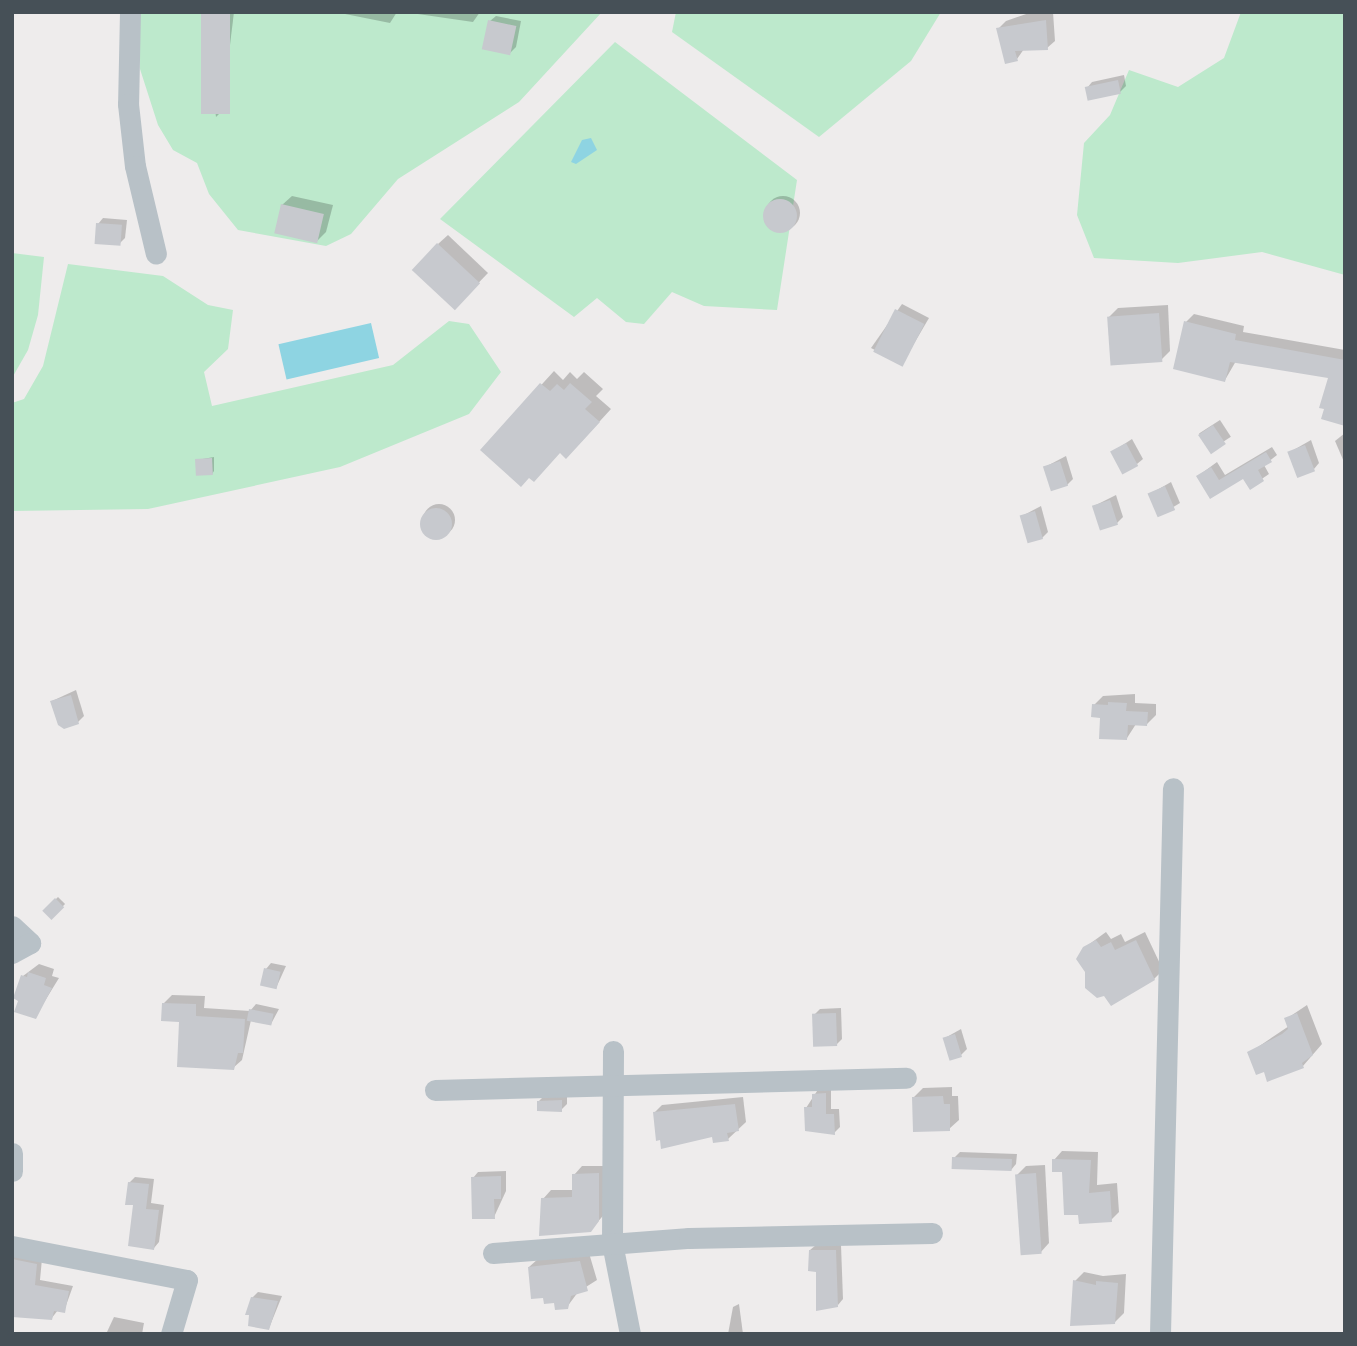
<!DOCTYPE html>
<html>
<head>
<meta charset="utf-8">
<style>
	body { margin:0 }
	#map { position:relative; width:1357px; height:1346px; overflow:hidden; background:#eeecec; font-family:"DM Sans",sans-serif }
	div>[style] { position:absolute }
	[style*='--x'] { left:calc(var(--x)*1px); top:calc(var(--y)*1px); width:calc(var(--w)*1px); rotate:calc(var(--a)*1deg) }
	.green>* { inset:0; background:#bde9cc }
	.water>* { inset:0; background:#8ed4e2; transform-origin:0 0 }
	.shadow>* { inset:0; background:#0003; transform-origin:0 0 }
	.round { border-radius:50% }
	.building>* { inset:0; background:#c7c9ce; transform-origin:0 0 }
	.minor>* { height:21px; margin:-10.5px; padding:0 10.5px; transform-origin:10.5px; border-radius:10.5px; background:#b8c1c7 }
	span { translate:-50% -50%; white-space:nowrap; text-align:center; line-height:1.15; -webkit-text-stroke:6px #fff; paint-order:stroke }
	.frame { position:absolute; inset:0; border:14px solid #465057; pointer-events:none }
</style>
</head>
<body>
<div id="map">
	<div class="green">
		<div style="clip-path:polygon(138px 12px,602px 12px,519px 102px,398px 179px,351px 234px,326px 246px,238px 230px,209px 194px,197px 163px,173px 150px,158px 125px,140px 69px)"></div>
		<div style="clip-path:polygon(676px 12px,941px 12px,911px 61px,819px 137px,672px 32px)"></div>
		<div style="clip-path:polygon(1241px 12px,1345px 12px,1345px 275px,1262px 252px,1178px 263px,1094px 258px,1077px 215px,1084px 143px,1110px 115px,1129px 70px,1178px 87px,1224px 58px)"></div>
		<div style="clip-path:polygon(615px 42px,797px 180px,777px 310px,704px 306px,672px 292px,644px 324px,626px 322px,597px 298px,574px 317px,440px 219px)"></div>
		<div style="clip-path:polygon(12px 253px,44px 257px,38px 315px,28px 350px,12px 378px)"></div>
		<div style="clip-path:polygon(68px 264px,163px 276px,208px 305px,233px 310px,228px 349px,204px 372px,212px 406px,393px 365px,449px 321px,469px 324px,501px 372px,469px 414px,340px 467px,148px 509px,12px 511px,12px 403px,24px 399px,43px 366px)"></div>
	</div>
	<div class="water">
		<div style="clip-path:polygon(591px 138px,597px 150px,576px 164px,571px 162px,582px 140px)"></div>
		<div style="left:371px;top:323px;width:36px;height:95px;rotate:77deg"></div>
	</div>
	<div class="shadow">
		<div style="clip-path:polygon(204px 12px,234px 12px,222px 111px,216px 117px)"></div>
		<div style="clip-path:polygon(335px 12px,397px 12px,390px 23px)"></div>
		<div style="clip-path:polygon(404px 12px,480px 12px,473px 22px)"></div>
		<div style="clip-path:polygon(1053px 12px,1055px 41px,1047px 48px,1024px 49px,1017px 59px,998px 29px,1006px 21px,1032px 12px)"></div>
		<div style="clip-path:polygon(496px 16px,521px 21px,516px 47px,510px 53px,490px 21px)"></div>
		<div style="clip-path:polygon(1124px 75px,1126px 86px,1120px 92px,1087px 88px,1092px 82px)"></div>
		<div class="round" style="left:766px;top:196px;width:34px;height:34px"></div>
		<div style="clip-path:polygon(292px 196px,333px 205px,326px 232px,317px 241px,282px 205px)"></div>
		<div style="clip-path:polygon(103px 218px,127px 220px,125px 238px,119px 244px,98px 224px)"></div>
		<div style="clip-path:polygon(448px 235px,488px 273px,464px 298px,438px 244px)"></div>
		<div style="clip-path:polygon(902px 304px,929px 318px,902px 364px,871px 348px)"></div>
		<div style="clip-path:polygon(1168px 305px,1170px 351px,1161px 360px,1109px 317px,1118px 308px)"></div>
		<div style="clip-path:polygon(1194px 314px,1244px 326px,1243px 332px,1345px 350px,1345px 417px,1331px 377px,1236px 361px,1225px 380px,1186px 322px)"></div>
		<div style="clip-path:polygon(554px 371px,563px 380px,570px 372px,577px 379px,584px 372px,603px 389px,596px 396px,611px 409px,579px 444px,560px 452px,482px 450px)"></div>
		<div style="left:1220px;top:420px;width:20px;height:25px;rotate:57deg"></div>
		<div style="clip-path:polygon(1345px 433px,1345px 462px,1344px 462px,1335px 441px)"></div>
		<div style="clip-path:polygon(1132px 439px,1143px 459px,1137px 464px,1112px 452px)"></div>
		<div style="clip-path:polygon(1311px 440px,1319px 463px,1314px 469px,1290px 452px)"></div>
		<div style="clip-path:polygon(1272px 447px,1277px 455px,1264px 465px,1269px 474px,1250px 487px,1244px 477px,1211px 497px,1198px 476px,1217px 462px,1225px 475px)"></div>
		<div style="clip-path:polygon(1066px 456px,1073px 479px,1067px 485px,1045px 467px)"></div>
		<div style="clip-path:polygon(214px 457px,214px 471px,212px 474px,197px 460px)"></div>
		<div style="clip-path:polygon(1171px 482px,1180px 503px,1160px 515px,1150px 494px)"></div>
		<div style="clip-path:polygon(1116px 495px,1123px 517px,1117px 523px,1094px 506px)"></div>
		<div class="round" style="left:423px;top:504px;width:32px;height:32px"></div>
		<div style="clip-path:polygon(1041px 506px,1048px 532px,1042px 538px,1022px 516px)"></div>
		<div style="clip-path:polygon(76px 690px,84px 716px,78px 722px,52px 701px)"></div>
		<div style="clip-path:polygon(1135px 694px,1135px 703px,1156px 704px,1156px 715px,1146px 725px,1136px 724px,1127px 738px,1094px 705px,1103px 696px)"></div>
		<div style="left:58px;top:897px;width:10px;height:19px;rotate:45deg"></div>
		<div style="clip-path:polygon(1106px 932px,1111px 939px,1121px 934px,1125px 942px,1145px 932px,1163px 970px,1154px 979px,1086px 972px,1084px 948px)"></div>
		<div style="clip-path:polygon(271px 963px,286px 966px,276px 988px,266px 969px)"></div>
		<div style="clip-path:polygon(39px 964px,54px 969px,52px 976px,59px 978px,35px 1017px,23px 976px)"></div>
		<div style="clip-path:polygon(172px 995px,205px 996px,204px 1008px,250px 1011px,256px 1004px,279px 1009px,271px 1024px,251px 1020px,242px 1060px,233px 1068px,163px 1004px)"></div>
		<div style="clip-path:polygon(1307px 1005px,1322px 1044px,1303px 1066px,1265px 1070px,1249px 1053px,1289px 1026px,1286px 1019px)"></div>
		<div style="clip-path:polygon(841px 1008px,842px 1039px,836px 1045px,814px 1015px,820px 1009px)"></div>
		<div style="clip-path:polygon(961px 1029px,967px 1049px,961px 1055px,945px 1038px)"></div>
		<div style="clip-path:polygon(952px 1087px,952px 1096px,958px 1096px,959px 1120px,949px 1129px,914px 1097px,923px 1088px)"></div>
		<div style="clip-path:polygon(819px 1088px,831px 1088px,831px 1109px,839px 1109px,840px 1127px,834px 1133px,806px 1108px)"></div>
		<div style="clip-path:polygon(545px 1095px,567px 1095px,567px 1104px,561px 1110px,539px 1101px)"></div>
		<div style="clip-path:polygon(743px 1097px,746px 1122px,728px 1139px,655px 1112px,662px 1105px)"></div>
		<div style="clip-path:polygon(1062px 1151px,1098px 1152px,1097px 1185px,1117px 1183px,1119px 1212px,1111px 1220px,1054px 1160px)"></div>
		<div style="clip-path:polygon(960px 1152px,1017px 1154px,1016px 1164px,1011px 1170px,954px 1158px)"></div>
		<div style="clip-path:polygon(1045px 1165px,1049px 1243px,1040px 1253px,1017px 1175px,1026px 1166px)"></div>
		<div style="clip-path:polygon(582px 1166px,607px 1166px,607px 1211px,590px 1231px,543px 1199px,551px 1190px,574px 1190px,574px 1175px)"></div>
		<div style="clip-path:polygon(506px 1171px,506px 1191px,494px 1217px,473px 1178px,478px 1172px)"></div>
		<div style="clip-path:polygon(135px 1177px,154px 1179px,151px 1203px,164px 1205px,159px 1242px,154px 1248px,129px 1183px)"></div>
		<div style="clip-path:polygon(816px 1245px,841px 1245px,843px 1299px,838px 1305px,810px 1250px)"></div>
		<div style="clip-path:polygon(589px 1253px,597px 1280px,578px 1292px,567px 1307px,555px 1301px,529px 1267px,539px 1258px)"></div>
		<div style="clip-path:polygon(16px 1254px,42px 1259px,40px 1280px,73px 1286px,64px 1311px,58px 1310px,51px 1319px,12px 1308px,12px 1258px)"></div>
		<div style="clip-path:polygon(1084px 1272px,1103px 1276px,1126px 1274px,1124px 1313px,1114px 1323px,1075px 1281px)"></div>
		<div style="clip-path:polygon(258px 1292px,282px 1296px,269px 1328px,252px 1298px)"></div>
		<div style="clip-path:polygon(739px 1304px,743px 1334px,728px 1334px,733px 1307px)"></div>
		<div style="clip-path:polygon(114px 1317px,144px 1323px,142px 1334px,106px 1334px)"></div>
	</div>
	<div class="building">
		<div style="left:201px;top:12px;width:29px;height:102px"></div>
		<div style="left:488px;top:20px;width:29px;height:30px;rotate:12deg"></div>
		<div style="clip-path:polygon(1046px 20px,1048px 50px,1015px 51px,1018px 61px,1005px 64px,996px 28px)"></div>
		<div style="left:1118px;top:80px;width:14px;height:34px;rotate:78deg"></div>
		<div class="round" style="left:763px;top:199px;width:34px;height:34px"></div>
		<div style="left:281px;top:204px;width:44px;height:30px;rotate:13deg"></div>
		<div style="left:96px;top:223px;width:26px;height:21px;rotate:4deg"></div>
		<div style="left:437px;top:243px;width:59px;height:37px;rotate:43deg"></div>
		<div style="left:895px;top:309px;width:33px;height:48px;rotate:27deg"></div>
		<div style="left:1159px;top:313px;width:49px;height:52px;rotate:86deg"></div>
		<div style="clip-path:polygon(1184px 321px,1236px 334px,1235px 340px,1345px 360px,1345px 426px,1321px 419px,1324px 409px,1319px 408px,1328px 378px,1230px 362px,1225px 382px,1173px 369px)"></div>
		<div style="clip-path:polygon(540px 383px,550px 391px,557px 384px,564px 390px,570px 383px,592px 402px,585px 409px,600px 422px,566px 459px,560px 453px,534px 482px,529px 478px,521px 487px,480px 450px)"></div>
		<div style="left:1213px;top:425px;width:23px;height:18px;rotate:56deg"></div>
		<div style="left:1126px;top:443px;width:26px;height:18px;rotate:62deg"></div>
		<div style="left:1305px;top:445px;width:28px;height:19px;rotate:69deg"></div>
		<div style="clip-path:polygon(1266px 452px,1272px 462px,1258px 470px,1264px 481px,1250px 490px,1243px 479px,1210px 499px,1196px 476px,1211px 467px,1219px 480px)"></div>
		<div style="left:212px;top:458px;width:17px;height:17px;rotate:87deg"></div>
		<div style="left:1060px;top:461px;width:26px;height:18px;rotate:72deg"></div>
		<div style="left:1165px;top:486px;width:26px;height:19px;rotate:67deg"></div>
		<div style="left:1110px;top:500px;width:26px;height:19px;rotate:72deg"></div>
		<div class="round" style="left:420px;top:508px;width:32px;height:32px"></div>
		<div style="left:1035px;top:511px;width:29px;height:16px;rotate:74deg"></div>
		<div style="clip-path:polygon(71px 695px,79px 724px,64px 729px,58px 725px,50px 701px)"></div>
		<div style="clip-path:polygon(1108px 702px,1127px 703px,1126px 711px,1148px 712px,1147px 726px,1128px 725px,1127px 740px,1099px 739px,1100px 718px,1091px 717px,1092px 704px,1108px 705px)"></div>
		<div style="left:55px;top:898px;width:13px;height:18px;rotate:45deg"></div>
		<div style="clip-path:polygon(1096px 940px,1101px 947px,1111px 942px,1115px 950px,1136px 940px,1155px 980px,1111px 1006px,1104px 996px,1097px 998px,1085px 988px,1085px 972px,1076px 959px,1083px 947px)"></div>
		<div style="left:264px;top:968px;width:17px;height:18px;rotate:13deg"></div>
		<div style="clip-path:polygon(28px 972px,46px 978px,44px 985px,52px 988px,36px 1019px,14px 1012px,18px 1001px,13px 998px,21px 975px,27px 977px)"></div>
		<div style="clip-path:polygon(162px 1003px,196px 1004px,196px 1016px,245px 1019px,243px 1053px,238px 1053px,234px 1070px,177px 1067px,179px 1022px,161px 1021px)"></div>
		<div style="left:249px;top:1009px;width:25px;height:12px;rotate:11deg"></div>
		<div style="left:836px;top:1013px;width:33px;height:24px;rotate:88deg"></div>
		<div style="clip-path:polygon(1297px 1013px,1313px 1055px,1302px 1063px,1304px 1068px,1267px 1082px,1264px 1072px,1256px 1075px,1247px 1052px,1282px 1034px,1288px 1029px,1284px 1018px)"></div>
		<div style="left:955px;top:1034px;width:24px;height:13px;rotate:73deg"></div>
		<div style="clip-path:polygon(826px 1093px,826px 1114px,834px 1114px,835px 1135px,805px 1131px,804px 1107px,812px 1107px,812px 1094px)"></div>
		<div style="clip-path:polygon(943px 1096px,944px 1104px,950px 1104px,950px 1131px,913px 1132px,912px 1097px)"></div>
		<div style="clip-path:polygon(562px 1100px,562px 1112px,537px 1111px,537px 1101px)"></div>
		<div style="clip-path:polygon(735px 1104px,739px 1131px,727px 1133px,729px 1141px,713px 1143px,712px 1137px,661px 1149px,660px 1140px,656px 1141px,653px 1112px)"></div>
		<div style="left:952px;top:1157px;width:60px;height:12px;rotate:2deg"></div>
		<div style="clip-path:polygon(1052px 1159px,1091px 1160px,1089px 1193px,1110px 1191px,1112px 1222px,1079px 1224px,1078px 1215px,1064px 1215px,1062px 1172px,1052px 1172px)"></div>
		<div style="clip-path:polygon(599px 1173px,599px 1221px,591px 1232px,539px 1236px,541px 1198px,572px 1197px,572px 1174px)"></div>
		<div style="left:1036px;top:1173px;width:81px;height:21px;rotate:86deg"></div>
		<div style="clip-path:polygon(501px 1176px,501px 1199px,494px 1199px,495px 1219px,472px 1219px,471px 1177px)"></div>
		<div style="clip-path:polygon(128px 1182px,149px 1184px,146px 1209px,159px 1210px,154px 1250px,128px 1246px,133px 1205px,125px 1205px)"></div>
		<div style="clip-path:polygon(809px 1250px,836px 1250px,838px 1307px,816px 1311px,816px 1272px,808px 1271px)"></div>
		<div style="clip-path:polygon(12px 1259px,37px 1264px,35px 1285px,69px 1291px,65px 1313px,54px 1311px,52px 1320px,12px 1317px)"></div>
		<div style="clip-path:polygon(580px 1261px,588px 1291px,571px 1296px,568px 1309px,555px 1310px,554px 1303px,544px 1304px,543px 1298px,531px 1299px,528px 1267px)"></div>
		<div style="clip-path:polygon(1073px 1280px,1096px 1285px,1096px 1281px,1118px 1283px,1115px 1324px,1070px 1326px)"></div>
		<div style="clip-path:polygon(251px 1297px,278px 1301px,269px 1330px,248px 1326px,249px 1315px,245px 1315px)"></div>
	</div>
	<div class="minor">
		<div style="--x:130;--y:12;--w:92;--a:91.2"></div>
		<div style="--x:128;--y:104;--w:62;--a:83.6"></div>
		<div style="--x:135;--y:166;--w:90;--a:76.6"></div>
		<div style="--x:12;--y:926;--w:25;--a:43"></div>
		<div style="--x:30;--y:943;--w:21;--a:151"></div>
		<div style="--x:613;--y:1051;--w:192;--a:90.3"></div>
		<div style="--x:612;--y:1243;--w:93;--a:78.8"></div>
		<div style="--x:435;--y:1090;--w:471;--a:-1.5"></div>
		<div style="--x:12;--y:1153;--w:18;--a:90"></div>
		<div style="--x:12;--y:1246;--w:178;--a:11"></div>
		<div style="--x:187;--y:1280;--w:56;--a:106.5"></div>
		<div style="--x:493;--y:1253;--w:197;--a:-4.4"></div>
		<div style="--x:689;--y:1238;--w:243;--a:-1.2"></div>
		<div style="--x:1160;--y:1334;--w:546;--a:-88.64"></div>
	</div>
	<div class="frame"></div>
</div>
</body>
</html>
